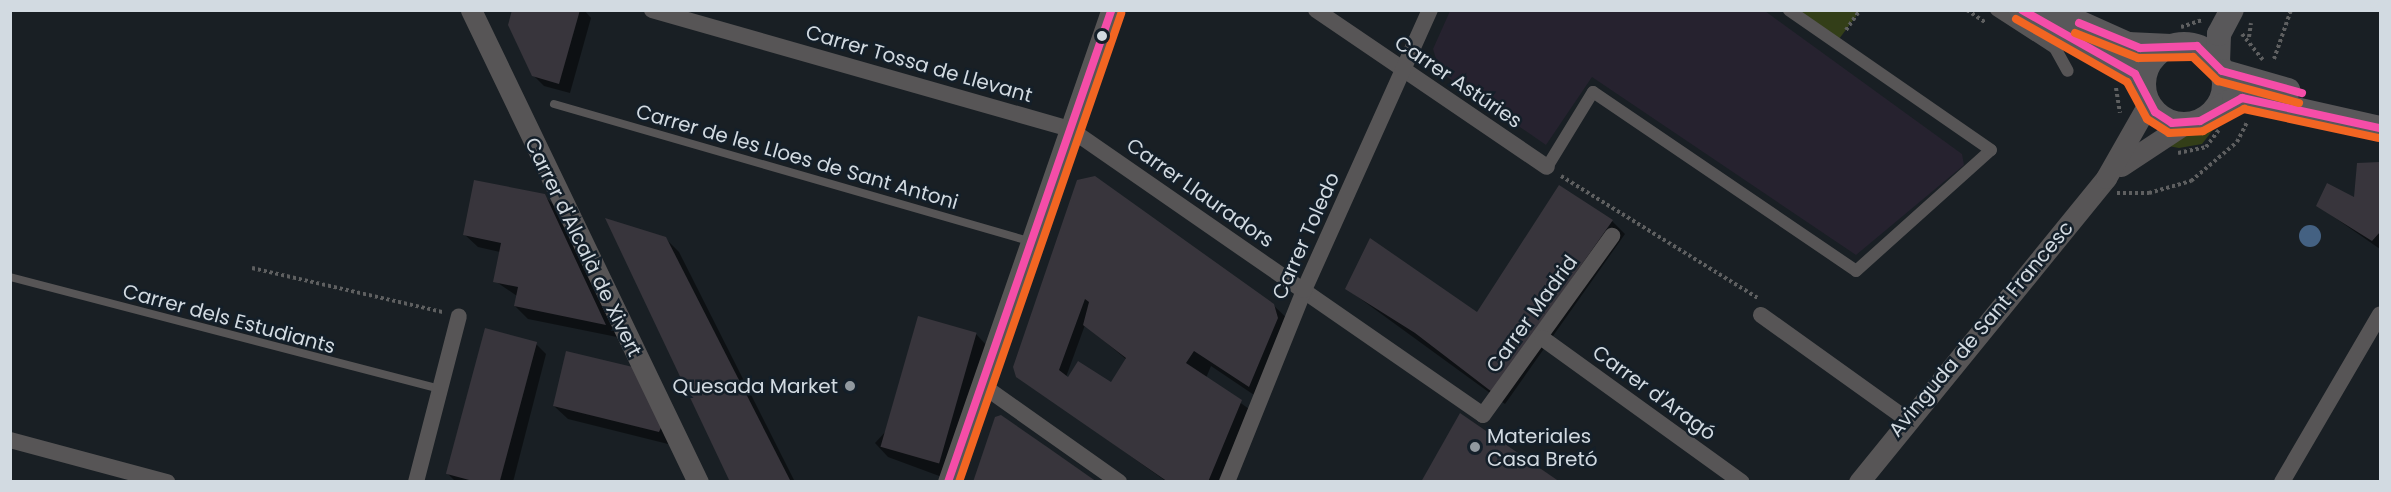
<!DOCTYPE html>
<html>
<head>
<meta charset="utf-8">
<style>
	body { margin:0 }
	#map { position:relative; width:2391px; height:492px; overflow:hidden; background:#191f24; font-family:Poppins,sans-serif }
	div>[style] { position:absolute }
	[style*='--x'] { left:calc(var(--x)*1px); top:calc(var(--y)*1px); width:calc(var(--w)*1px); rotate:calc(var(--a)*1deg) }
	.education>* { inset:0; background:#26222f }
	.green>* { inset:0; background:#333e18 }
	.water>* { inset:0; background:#446182 }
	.round { border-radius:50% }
	.shadow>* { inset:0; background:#0007 }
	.building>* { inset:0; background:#38353c; transform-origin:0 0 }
	.path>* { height:4px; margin-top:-2px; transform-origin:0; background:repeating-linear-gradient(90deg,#5e5f60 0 3px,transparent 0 6px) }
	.service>* { height:8px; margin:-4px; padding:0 4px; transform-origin:4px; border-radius:4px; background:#575556 }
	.pedestrian>* { height:12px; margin:-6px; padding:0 6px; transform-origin:6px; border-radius:6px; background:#575556 }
	.minor>* { height:16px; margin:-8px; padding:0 8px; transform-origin:8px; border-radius:8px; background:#575556 }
	.tertiary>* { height:21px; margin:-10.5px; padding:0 10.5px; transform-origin:10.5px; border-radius:10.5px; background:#575556 }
	.secondary>* { height:24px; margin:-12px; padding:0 12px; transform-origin:12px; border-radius:12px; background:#59585a }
	.secondary>.ring { margin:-12px; padding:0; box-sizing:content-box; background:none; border:24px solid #59585a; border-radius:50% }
	.bus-1>* { height:8px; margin:-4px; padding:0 4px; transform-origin:4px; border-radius:4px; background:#f54da8 }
	.bus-2>* { height:8px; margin:-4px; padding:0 4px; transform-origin:4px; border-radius:4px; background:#f26522 }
	.dots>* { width:16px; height:16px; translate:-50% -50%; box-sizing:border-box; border:3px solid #141f29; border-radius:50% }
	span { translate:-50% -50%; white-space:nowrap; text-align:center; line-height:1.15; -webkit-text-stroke:5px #141f29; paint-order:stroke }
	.street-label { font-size:20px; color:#d2dae1 }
	.poi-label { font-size:20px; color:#d2dae1 }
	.right { translate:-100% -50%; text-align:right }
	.left { translate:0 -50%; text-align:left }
	.frame { position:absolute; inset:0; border:12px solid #d2dae1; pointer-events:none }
</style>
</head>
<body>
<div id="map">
	<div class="education">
		<div style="clip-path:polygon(1450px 11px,1765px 11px,1962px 154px,1964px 165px,1856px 255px,1592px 77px,1546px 145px,1440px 72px,1433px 49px)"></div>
	</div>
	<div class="green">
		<div style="clip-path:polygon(1789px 11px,1860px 11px,1836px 43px)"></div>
		<div style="clip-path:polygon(2223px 117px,2202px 144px,2179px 148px,2157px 144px)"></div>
	</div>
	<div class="water">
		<div class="round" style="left:2299px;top:225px;width:22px;height:22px"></div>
	</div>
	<div class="shadow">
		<div style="clip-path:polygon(513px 10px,584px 10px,591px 18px,570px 93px,544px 86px,533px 75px)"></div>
		<div style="clip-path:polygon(2358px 165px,2380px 165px,2380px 249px,2318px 206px,2355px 199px)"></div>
		<div style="clip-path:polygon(evenodd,1078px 181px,1273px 305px,1291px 322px,1266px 403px,1211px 366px,1206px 378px,1249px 409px,1218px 482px,1167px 482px,1018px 376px,1078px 181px,1085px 325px,1127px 360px,1111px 384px,1066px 377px,1085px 325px)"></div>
		<div style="clip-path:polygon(544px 196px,558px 209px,617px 337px,528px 319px,515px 306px,517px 296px,495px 281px,500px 252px,478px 247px,464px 234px)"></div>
		<div style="clip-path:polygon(1612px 221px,1625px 234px,1505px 404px,1347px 289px,1478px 314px)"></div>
		<div style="clip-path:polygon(665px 238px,679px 252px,795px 482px,735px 482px)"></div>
		<div style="clip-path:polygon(976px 334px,989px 348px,942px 477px,888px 457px,875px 443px)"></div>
		<div style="clip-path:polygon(536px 344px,546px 354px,513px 482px,456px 482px,448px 474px)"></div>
		<div style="clip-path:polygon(636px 370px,672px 445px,568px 419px,554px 406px)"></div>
	</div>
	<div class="building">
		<div style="clip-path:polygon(512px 10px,580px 10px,559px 84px,532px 76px,508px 25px)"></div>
		<div style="clip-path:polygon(2380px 162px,2380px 232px,2372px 241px,2316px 206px,2327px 183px,2354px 197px,2357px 163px)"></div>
		<div style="clip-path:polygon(evenodd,1095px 176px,1274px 304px,1278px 318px,1249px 387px,1194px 351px,1186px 363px,1242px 400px,1208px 482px,1168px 482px,1016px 377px,1013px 367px,1077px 180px,1095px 176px,1085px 299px,1089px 302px,1083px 325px,1126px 358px,1111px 382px,1078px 361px,1068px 377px,1059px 370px,1085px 299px)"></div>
		<div style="clip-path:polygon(474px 180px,545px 194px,606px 325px,514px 306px,518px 287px,493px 282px,501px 243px,463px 235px)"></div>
		<div style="clip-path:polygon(1559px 185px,1613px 220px,1492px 392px,1415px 333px,1345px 289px,1370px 238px,1477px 312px)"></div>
		<div style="clip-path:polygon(605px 218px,666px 237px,791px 482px,730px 482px)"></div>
		<div style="left:918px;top:316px;width:61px;height:136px;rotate:16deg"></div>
		<div style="left:485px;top:328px;width:54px;height:151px;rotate:15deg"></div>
		<div style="clip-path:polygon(566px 351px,637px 368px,664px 421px,659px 432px,553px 406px)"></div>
		<div style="clip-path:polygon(1460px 413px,1560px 482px,1421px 482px)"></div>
		<div style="clip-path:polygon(1001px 415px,1050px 449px,1097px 482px,973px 482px,995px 417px)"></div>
	</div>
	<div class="path">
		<div style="--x:1967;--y:10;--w:22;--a:34"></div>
		<div style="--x:2181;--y:27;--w:22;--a:-18"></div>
		<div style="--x:1846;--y:30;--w:24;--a:-55"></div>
		<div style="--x:2242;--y:34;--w:33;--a:51"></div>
		<div style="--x:2249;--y:37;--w:14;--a:-82"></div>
		<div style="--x:2274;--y:59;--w:52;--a:-70.9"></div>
		<div style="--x:2116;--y:88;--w:25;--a:81"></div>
		<div style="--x:2178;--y:153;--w:29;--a:-12"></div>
		<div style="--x:2206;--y:147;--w:21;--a:-53"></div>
		<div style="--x:1561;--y:176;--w:232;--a:31.8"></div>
		<div style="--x:2117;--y:193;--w:32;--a:0"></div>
		<div style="--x:2149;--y:193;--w:44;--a:-15.9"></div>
		<div style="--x:2191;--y:181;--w:60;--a:-40.3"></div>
		<div style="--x:2237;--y:142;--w:22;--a:-63"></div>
		<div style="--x:252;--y:268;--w:196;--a:13"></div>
	</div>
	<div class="service">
		<div style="--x:554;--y:104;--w:495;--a:16.1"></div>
		<div style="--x:10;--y:277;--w:444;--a:14.6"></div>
	</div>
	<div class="pedestrian">
		<div style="--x:1996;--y:10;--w:70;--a:32.8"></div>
		<div style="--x:2055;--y:48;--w:26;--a:61"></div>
		<div style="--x:1547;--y:167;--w:88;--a:-58.5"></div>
		<div style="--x:1593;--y:92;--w:318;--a:34.2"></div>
		<div style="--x:1856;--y:271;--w:181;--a:-41.9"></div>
		<div style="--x:1991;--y:150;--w:246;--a:-145.3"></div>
	</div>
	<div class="minor">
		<div style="--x:652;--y:10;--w:435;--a:15.9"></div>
		<div style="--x:1070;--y:129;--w:502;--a:34.7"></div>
		<div style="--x:1483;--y:415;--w:221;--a:-54.2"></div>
		<div style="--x:1316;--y:10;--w:279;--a:34.2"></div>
		<div style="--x:1761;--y:315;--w:177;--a:35.6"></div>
		<div style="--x:1542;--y:338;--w:246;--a:35.8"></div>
		<div style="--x:982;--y:385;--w:168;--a:35.3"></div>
		<div style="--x:10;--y:440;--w:163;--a:15"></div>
		<div style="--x:416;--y:482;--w:171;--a:-75.5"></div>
		<div style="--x:1227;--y:482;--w:207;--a:-68.1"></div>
		<div style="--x:1304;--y:290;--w:307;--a:-65.8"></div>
		<div style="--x:2282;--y:482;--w:194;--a:-59.7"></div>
	</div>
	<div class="tertiary">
		<div style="--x:471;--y:10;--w:524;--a:64.32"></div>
		<div style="--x:2121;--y:166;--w:74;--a:-33.5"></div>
		<div style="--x:948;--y:482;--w:499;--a:-70.9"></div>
		<div style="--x:1859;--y:482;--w:392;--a:-50.9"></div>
		<div style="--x:2106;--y:178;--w:85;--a:-60.4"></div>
	</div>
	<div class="secondary">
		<div style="--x:2021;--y:10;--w:131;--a:29.3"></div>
		<div style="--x:2135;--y:74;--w:18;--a:61"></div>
		<div style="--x:2052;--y:10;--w:83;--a:24.1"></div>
		<div style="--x:2128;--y:44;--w:43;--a:2.7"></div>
		<div class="ring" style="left:2144px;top:44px;width:56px;height:56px"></div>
		<div style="--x:2218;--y:63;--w:29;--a:-88"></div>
		<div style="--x:2219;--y:34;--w:27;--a:-62"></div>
		<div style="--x:2222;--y:71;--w:69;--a:16.1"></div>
		<div style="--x:2215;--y:110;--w:22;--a:-30"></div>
		<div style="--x:2234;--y:99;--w:18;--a:0"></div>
		<div style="--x:2252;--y:99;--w:131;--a:12.8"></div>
	</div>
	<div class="bus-1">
		<div style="--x:2022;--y:10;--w:130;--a:29.5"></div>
		<div style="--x:2135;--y:74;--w:43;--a:62.2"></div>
		<div style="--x:2155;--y:112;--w:20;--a:33"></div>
		<div style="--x:2172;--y:123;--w:28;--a:-4"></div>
		<div style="--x:2200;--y:121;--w:48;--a:-28.7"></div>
		<div style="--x:2242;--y:98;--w:141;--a:12.3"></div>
		<div style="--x:2079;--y:23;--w:66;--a:22.3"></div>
		<div style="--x:2140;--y:48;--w:57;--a:-2"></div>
		<div style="--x:2197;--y:46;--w:35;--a:45"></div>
		<div style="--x:2222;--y:71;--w:83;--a:15.4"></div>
		<div style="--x:948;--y:482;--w:499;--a:-70.9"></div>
	</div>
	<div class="bus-2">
		<div style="--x:2016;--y:19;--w:128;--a:29.6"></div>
		<div style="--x:2127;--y:82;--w:42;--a:61.6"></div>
		<div style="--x:2147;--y:119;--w:26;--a:32"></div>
		<div style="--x:2169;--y:133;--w:34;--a:-3"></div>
		<div style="--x:2203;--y:131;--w:47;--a:-28.2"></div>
		<div style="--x:2244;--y:109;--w:137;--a:12.2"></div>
		<div style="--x:2075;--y:33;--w:68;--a:21.6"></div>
		<div style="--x:2138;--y:58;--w:55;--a:-1"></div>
		<div style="--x:2193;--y:57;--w:35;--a:44"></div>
		<div style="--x:2218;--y:81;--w:84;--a:15.2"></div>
		<div style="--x:959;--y:482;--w:496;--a:-70.9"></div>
	</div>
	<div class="dots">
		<div style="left:1102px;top:36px;background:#d2dae1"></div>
		<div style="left:850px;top:386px;background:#91999f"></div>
		<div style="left:1475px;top:447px;background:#91999f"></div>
	</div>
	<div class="street-label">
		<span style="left:919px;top:64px;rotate:16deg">Carrer Tossa de Llevant</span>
		<span style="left:1458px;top:82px;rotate:34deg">Carrer Astúries</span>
		<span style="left:797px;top:157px;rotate:16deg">Carrer de les Lloes de Sant Antoni</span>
		<span style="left:1200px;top:193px;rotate:35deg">Carrer Llauradors</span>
		<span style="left:1306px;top:236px;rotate:-66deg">Carrer Toledo</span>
		<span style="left:583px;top:247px;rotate:64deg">Carrer d'Alcalà de Xivert</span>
		<span style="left:1532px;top:314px;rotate:-54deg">Carrer Madrid</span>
		<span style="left:229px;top:319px;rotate:15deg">Carrer dels Estudiants</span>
		<span style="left:1981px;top:329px;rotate:-50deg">Avinguda de Sant Francesc</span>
		<span style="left:1654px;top:393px;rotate:36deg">Carrer d'Aragó</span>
	</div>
	<div class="poi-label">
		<span class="right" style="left:838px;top:386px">Quesada Market</span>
		<span class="left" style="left:1487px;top:448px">Materiales<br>Casa Bretó</span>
	</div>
	<div class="frame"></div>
</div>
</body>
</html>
